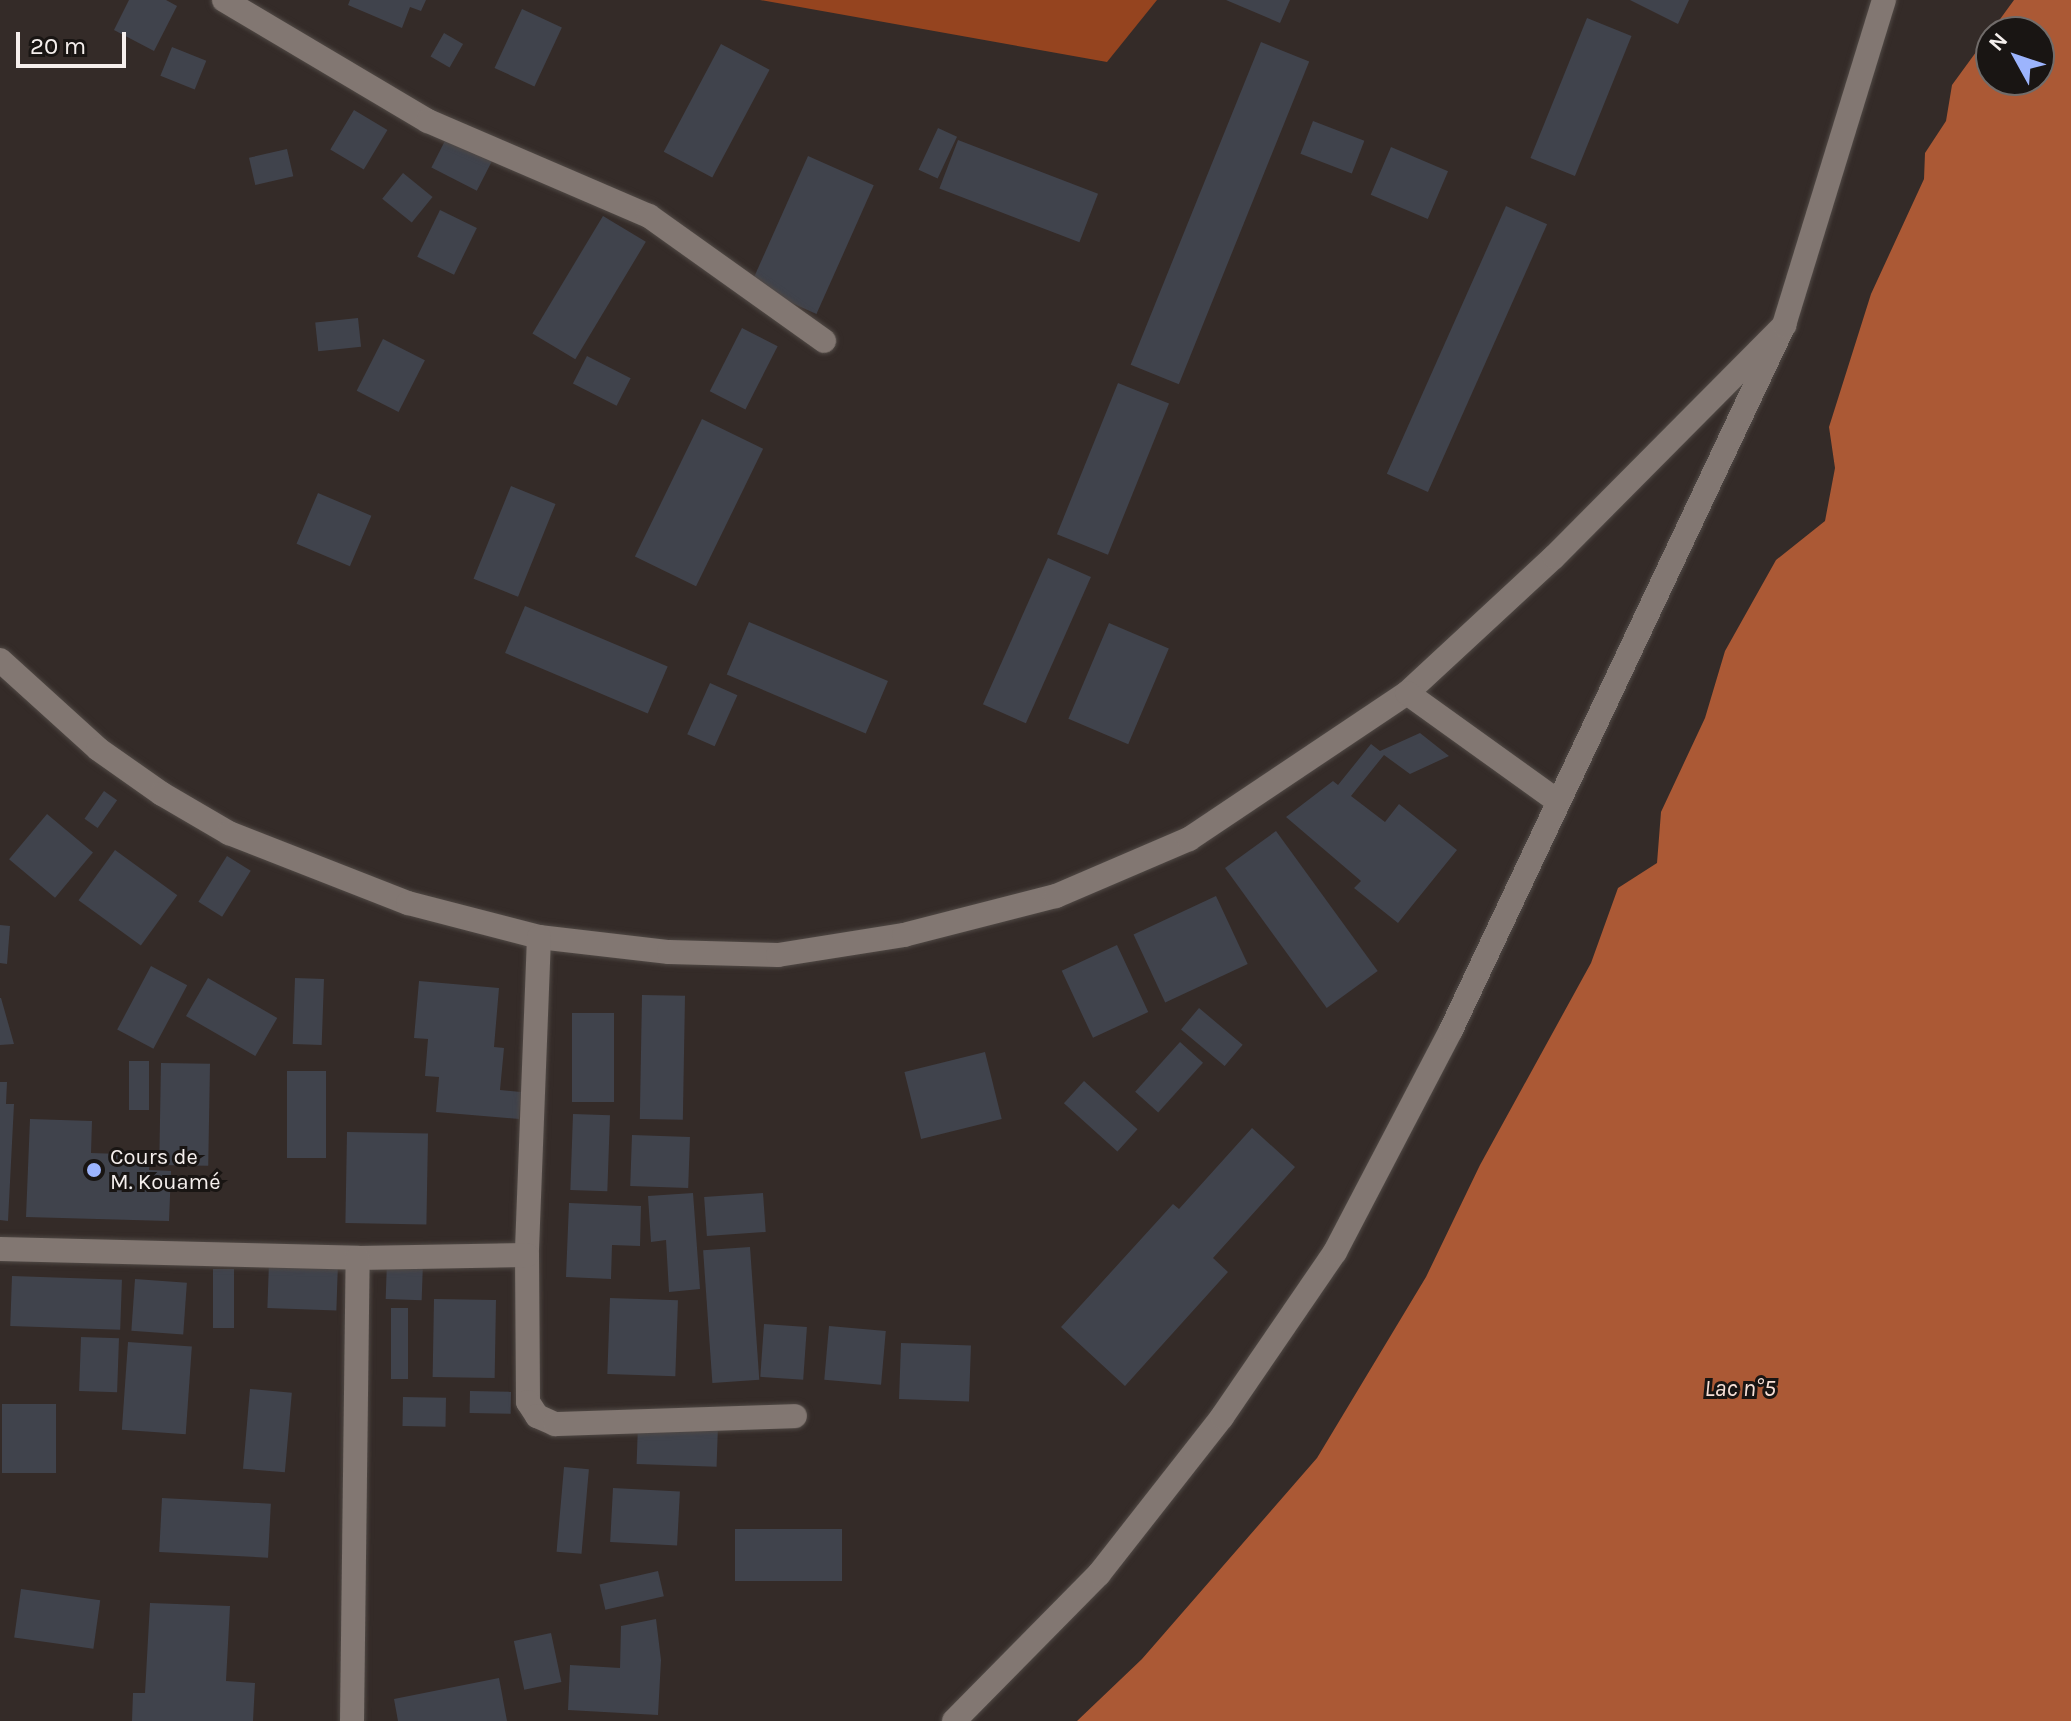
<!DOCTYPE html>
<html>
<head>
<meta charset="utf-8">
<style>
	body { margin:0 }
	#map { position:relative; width:2071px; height:1721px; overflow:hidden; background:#342b28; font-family:Karla,sans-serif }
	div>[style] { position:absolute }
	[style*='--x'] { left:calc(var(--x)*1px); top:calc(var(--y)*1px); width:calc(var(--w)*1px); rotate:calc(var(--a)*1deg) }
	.forest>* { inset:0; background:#95441f }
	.water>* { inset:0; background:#ab5935 }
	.building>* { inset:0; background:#40434c; transform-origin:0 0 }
	.roads { filter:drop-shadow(0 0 2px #504945) drop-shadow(0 0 2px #504945) }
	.minor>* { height:24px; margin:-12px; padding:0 12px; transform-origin:12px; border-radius:12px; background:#827772 }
	.dots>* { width:22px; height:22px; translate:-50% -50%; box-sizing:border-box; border:4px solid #191513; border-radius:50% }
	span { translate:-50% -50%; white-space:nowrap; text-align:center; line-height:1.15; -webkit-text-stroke:6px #191513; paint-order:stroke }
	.poi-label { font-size:22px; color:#f5efed }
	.left { translate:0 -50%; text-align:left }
	.water-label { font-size:24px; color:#f7dfd5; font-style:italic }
	.north { position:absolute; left:1975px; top:16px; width:80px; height:80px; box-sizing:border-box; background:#191513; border:2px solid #716c6a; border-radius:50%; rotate:310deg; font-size:22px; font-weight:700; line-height:32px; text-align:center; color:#f5efed }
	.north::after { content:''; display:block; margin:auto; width:28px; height:36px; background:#9cb4fd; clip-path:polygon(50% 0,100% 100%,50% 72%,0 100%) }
	.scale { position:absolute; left:16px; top:32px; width:110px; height:36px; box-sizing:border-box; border:4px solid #f5efed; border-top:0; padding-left:10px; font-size:24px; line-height:28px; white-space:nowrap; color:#f5efed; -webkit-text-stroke:6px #191513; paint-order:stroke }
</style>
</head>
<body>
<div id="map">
	<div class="forest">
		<div style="clip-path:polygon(760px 0,1157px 0,1107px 62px)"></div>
	</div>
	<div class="water">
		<div style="clip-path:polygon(evenodd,2014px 0,2071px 0,2071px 1721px,1077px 1721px,1142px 1659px,1317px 1458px,1426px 1277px,1480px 1165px,1591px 963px,1618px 888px,1657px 863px,1661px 812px,1705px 718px,1725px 651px,1776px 560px,1825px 521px,1835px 468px,1829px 427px,1871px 294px,1924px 179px,1925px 153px,1946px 121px,1952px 85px,2014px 0,1991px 32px,2039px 32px,2039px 80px,1991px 80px,1991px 32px)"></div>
	</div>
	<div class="building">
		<div style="clip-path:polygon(129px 0,166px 0,177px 6px,154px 51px,114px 30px)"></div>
		<div style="clip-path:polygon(350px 0,426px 0,421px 11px,410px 7px,402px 28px,348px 5px)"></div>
		<div style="clip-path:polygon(1226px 0,1290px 0,1280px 23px)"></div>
		<div style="clip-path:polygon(1630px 0,1689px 0,1678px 24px)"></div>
		<div style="left:522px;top:9px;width:44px;height:65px;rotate:25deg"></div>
		<div style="left:1587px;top:18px;width:48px;height:151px;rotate:22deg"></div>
		<div style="left:444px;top:33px;width:22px;height:27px;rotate:30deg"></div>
		<div style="left:1261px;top:42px;width:52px;height:348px;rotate:22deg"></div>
		<div style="left:721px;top:44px;width:55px;height:122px;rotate:28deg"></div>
		<div style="left:172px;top:47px;width:37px;height:31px;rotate:22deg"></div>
		<div style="left:354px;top:110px;width:39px;height:46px;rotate:31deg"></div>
		<div style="left:1313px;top:121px;width:55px;height:35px;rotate:21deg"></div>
		<div style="left:938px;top:128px;width:21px;height:46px;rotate:25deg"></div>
		<div style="left:450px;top:131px;width:51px;height:41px;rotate:27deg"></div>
		<div style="left:958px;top:140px;width:150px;height:52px;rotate:21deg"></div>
		<div style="left:1391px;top:147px;width:62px;height:52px;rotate:23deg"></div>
		<div style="left:287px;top:149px;width:28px;height:39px;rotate:77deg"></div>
		<div style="left:808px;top:156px;width:72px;height:141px;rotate:24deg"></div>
		<div style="left:403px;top:173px;width:38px;height:33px;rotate:39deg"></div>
		<div style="left:1506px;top:206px;width:45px;height:293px;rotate:24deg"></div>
		<div style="left:440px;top:210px;width:41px;height:52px;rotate:26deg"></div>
		<div style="left:603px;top:216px;width:50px;height:137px;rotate:31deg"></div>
		<div style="left:358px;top:318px;width:29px;height:43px;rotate:84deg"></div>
		<div style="left:742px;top:328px;width:40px;height:71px;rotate:27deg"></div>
		<div style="left:383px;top:339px;width:47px;height:58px;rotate:27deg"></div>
		<div style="left:587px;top:356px;width:49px;height:31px;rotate:27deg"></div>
		<div style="left:1118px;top:383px;width:55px;height:163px;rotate:22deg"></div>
		<div style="left:702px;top:419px;width:68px;height:153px;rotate:26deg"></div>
		<div style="left:511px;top:486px;width:48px;height:100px;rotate:22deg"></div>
		<div style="left:318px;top:493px;width:58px;height:55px;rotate:23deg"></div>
		<div style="left:1048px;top:558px;width:47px;height:160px;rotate:24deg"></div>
		<div style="left:525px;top:606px;width:155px;height:51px;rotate:23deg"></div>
		<div style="left:749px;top:622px;width:151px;height:57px;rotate:23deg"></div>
		<div style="left:1109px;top:623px;width:65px;height:104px;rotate:23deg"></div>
		<div style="left:710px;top:683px;width:30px;height:56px;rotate:24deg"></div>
		<div style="clip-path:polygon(1420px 733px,1449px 756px,1410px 774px,1384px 755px,1351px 796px,1385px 822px,1399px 804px,1457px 850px,1398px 923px,1354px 888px,1361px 881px,1286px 817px,1333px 781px,1338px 785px,1371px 744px,1380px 751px)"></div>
		<div style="left:104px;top:791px;width:16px;height:34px;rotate:35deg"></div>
		<div style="left:47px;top:814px;width:60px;height:59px;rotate:40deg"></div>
		<div style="left:1276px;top:831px;width:173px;height:63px;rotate:54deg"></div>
		<div style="left:115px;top:850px;width:77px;height:62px;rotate:36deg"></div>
		<div style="left:227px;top:856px;width:28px;height:54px;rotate:32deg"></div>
		<div style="left:1216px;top:896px;width:75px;height:91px;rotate:65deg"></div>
		<div style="clip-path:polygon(0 925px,10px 926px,7px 964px,0 963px)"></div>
		<div style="left:1117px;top:945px;width:74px;height:61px;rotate:65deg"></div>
		<div style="left:151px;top:966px;width:41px;height:72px;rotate:28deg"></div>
		<div style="left:208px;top:978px;width:80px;height:44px;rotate:30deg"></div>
		<div style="left:295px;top:978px;width:29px;height:66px;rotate:2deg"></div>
		<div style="clip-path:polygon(419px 981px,499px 988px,494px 1047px,504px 1048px,500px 1090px,521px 1092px,519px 1119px,436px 1112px,439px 1077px,425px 1076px,428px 1039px,414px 1038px)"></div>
		<div style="left:642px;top:995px;width:43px;height:124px;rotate:1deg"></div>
		<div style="clip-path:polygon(0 998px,1px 998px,14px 1044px,0 1045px)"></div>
		<div style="left:1199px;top:1008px;width:57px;height:28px;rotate:40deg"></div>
		<div style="left:572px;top:1013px;width:42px;height:89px"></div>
		<div style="left:1180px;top:1042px;width:31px;height:67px;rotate:42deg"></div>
		<div style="left:985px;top:1052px;width:69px;height:83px;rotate:76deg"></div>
		<div style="left:129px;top:1061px;width:20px;height:49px"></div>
		<div style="left:161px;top:1063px;width:49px;height:102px;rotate:1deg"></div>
		<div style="left:287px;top:1071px;width:39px;height:87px"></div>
		<div style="left:1084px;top:1081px;width:72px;height:30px;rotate:42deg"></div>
		<div style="clip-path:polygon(0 1082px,7px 1082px,6px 1104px,14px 1104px,8px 1221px,0 1220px)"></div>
		<div style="left:573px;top:1114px;width:37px;height:76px;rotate:2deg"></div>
		<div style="clip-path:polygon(30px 1119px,92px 1121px,91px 1153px,150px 1155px,149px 1170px,171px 1171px,169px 1221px,26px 1217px)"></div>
		<div style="clip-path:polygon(1252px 1128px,1295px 1167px,1213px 1258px,1228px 1272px,1125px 1386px,1061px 1327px,1173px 1204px,1179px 1209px)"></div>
		<div style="left:347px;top:1132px;width:81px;height:91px;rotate:1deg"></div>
		<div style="left:632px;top:1135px;width:58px;height:51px;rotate:2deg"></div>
		<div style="clip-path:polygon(693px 1193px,700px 1289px,669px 1292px,666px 1240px,651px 1242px,648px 1196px)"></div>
		<div style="left:763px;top:1193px;width:39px;height:59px;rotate:86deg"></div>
		<div style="clip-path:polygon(569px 1203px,641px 1206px,640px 1246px,612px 1245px,611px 1279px,566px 1277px)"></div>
		<div style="left:750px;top:1247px;width:133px;height:47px;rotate:86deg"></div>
		<div style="left:387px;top:1261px;width:36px;height:38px;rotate:2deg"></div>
		<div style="left:269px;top:1262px;width:69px;height:46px;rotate:2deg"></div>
		<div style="left:213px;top:1269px;width:21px;height:59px"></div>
		<div style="left:12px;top:1276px;width:110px;height:50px;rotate:2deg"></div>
		<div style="left:135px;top:1279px;width:52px;height:52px;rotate:4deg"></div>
		<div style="left:610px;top:1298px;width:68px;height:76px;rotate:2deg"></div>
		<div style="left:434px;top:1299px;width:62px;height:78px;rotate:1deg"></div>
		<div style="left:391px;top:1308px;width:17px;height:71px"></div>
		<div style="left:764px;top:1324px;width:43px;height:53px;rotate:4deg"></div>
		<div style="left:829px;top:1326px;width:57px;height:54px;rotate:5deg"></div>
		<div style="left:81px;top:1337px;width:38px;height:54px;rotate:2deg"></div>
		<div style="left:128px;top:1342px;width:64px;height:88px;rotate:4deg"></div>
		<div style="left:901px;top:1343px;width:70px;height:56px;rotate:2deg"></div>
		<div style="left:250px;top:1389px;width:42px;height:80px;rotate:5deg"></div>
		<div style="left:470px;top:1391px;width:41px;height:22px;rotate:1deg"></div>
		<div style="left:403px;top:1397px;width:43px;height:29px;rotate:1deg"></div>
		<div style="left:2px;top:1404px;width:54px;height:69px"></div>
		<div style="left:638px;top:1424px;width:80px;height:40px;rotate:2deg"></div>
		<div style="left:564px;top:1467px;width:25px;height:85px;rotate:5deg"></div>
		<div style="left:613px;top:1488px;width:67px;height:54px;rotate:3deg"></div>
		<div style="left:162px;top:1498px;width:109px;height:54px;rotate:3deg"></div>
		<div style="left:735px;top:1529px;width:107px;height:52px"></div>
		<div style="left:658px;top:1571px;width:26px;height:60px;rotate:77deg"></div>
		<div style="left:21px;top:1589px;width:80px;height:49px;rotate:8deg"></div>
		<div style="clip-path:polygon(150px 1603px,230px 1606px,226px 1681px,255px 1683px,253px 1721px,132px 1721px,133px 1693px,145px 1693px)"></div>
		<div style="clip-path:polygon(656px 1619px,661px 1660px,658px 1715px,568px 1710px,570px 1665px,620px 1668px,621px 1626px)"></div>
		<div style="left:551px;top:1633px;width:50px;height:38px;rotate:78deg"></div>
		<div style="clip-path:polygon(499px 1678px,507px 1721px,398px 1721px,394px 1699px)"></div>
	</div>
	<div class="roads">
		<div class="minor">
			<div style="--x:224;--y:0;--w:237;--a:30.7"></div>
			<div style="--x:428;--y:121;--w:241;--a:23.3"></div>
			<div style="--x:649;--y:216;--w:215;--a:35.5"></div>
			<div style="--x:0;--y:660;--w:132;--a:42.2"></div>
			<div style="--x:98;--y:749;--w:78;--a:35.1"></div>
			<div style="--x:162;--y:794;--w:78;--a:30.2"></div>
			<div style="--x:229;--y:833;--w:192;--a:21.4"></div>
			<div style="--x:408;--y:903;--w:135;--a:14.5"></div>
			<div style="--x:539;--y:937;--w:131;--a:6.6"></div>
			<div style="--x:669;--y:952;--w:109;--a:1.6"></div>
			<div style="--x:778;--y:955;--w:128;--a:-9"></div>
			<div style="--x:904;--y:935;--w:157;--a:-14.4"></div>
			<div style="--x:1056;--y:896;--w:145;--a:-23.2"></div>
			<div style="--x:1189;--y:839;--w:262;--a:-33.8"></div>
			<div style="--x:1407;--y:693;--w:200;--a:-42.8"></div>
			<div style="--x:1554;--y:557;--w:327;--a:-45.2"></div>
			<div style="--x:1407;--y:693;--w:183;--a:35.7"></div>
			<div style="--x:539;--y:937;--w:318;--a:92.2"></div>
			<div style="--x:527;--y:1255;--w:147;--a:89.6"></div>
			<div style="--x:528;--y:1402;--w:17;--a:57"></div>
			<div style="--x:537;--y:1416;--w:20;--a:24"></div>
			<div style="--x:555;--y:1424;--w:240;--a:-1.9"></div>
			<div style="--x:0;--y:1249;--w:358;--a:1.4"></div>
			<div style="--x:358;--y:1258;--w:169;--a:-1"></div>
			<div style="--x:352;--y:1721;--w:463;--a:-89.3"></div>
			<div style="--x:954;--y:1721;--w:206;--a:-45.4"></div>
			<div style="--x:1099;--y:1574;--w:199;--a:-51.9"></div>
			<div style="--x:1222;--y:1417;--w:200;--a:-55.6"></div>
			<div style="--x:1335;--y:1252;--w:250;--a:-62.4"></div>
			<div style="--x:1451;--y:1030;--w:780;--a:-64.72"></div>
			<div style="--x:1784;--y:325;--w:340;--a:-72.9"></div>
		</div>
	</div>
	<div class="dots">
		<div style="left:94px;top:1170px;background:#9cb4fd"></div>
	</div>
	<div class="poi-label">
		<span class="left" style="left:110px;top:1170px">Cours de<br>M. Kouamé</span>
	</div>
	<div class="water-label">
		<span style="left:1740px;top:1389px">Lac n°5</span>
	</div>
	<div class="north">N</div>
	<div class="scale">20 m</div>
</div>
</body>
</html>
